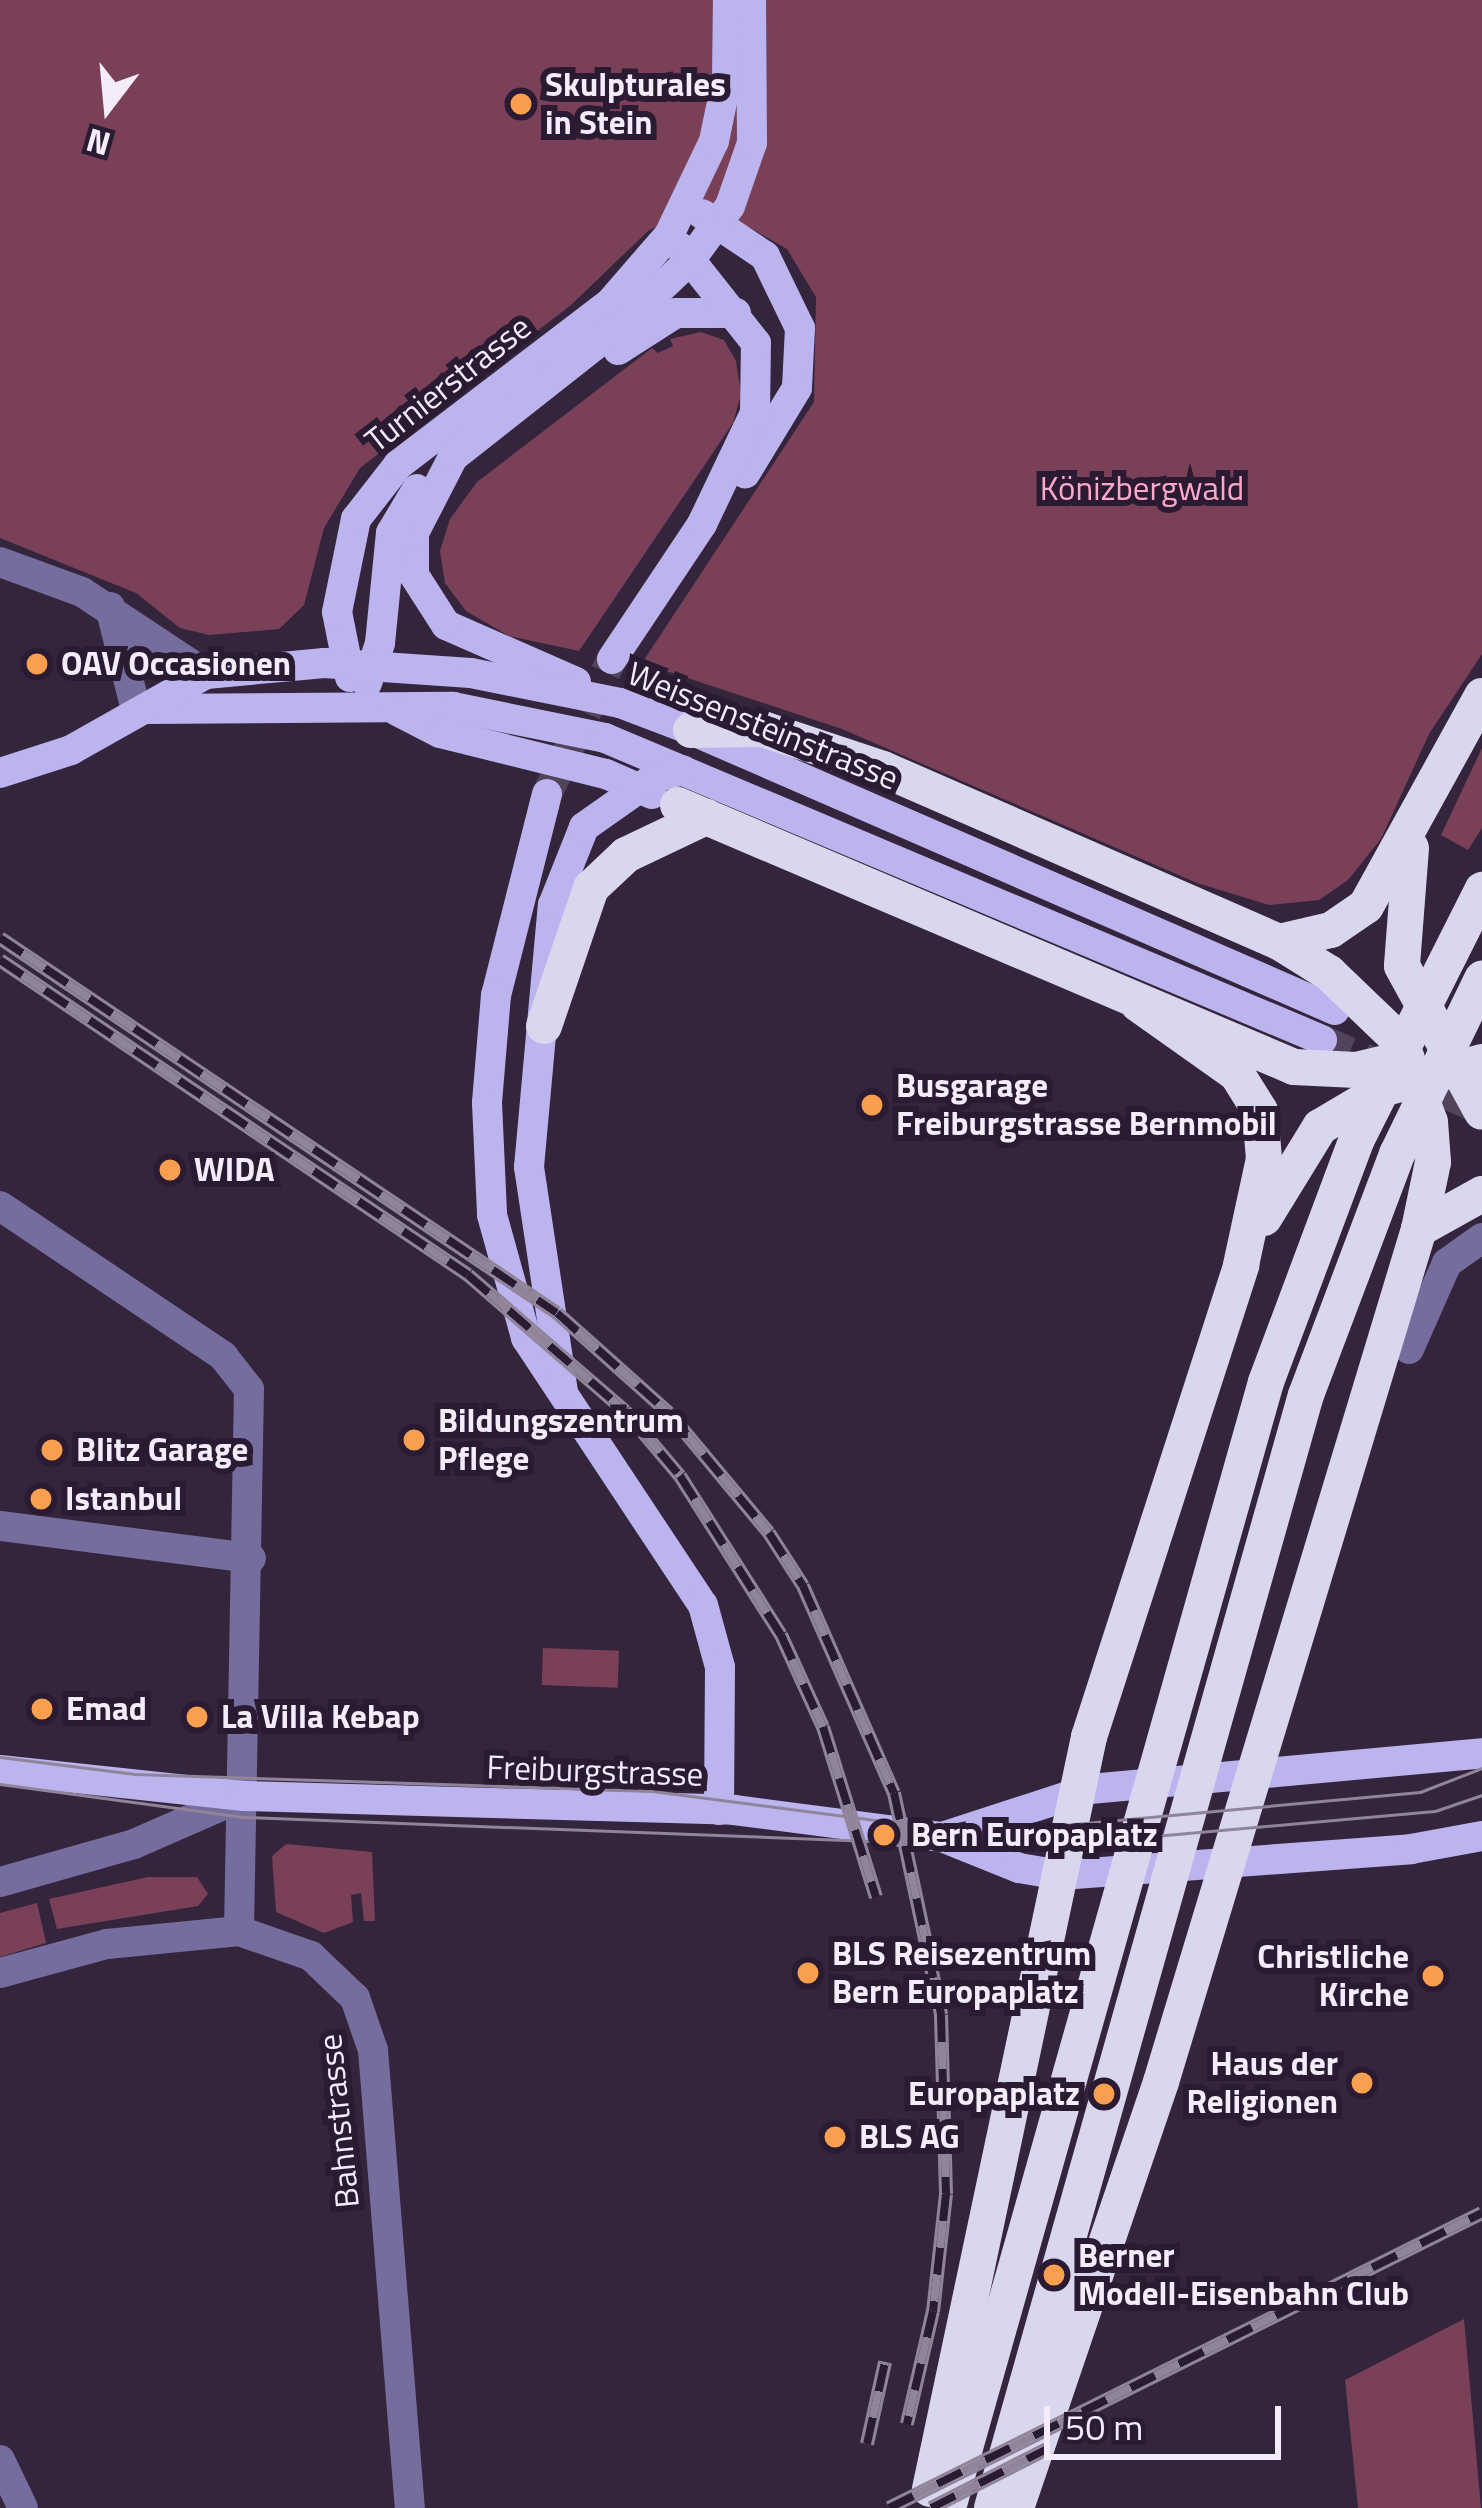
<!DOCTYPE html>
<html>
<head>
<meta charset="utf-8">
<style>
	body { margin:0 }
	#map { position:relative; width:1482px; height:2508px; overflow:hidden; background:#34253d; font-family:"Titillium Web",sans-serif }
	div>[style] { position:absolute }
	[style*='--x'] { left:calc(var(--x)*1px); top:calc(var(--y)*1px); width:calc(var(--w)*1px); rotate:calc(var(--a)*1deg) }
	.green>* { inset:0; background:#794058; transform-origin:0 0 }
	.major-tunnel>* { height:30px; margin-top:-15px; transform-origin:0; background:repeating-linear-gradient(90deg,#51435a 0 30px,transparent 0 45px) }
	.minor>* { height:30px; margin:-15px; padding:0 15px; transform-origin:15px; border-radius:15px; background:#746d9d }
	.major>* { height:30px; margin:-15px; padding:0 15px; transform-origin:15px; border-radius:15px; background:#bcb4ef }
	.highway>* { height:36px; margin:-18px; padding:0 18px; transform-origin:18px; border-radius:18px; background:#d9d7ee }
	.tram>* { height:3px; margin:-1.5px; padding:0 1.5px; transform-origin:1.5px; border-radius:1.5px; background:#908499 }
	.rail>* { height:14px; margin-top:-7px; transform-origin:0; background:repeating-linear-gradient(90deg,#2a1b32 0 27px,#908499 0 54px); box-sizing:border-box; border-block:3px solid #908499 }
	.dots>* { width:33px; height:33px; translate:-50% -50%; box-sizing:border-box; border:6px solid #2a1b32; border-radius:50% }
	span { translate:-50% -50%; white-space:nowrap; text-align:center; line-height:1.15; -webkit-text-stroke:12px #2a1b32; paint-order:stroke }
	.poi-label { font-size:33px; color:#f4ebfb; font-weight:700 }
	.left { translate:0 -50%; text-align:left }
	.right { translate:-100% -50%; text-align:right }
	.street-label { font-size:33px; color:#f4ebfb }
	.park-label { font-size:33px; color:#fda8c9 }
	.north { position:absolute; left:48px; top:48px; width:120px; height:120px; -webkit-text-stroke:9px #2a1b32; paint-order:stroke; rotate:196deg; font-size:33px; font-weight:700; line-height:48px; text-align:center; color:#f4ebfb }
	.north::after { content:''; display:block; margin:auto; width:42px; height:54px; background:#f4ebfb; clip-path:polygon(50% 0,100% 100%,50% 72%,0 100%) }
	.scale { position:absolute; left:1044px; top:2406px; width:237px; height:54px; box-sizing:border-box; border:6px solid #f4ebfb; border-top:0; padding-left:15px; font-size:36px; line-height:42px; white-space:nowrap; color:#f4ebfb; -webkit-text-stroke:9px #2a1b32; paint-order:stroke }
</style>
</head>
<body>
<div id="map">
	<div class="green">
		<div style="clip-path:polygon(0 0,1482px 0,1482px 654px,1429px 734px,1381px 839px,1348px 880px,1319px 900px,1269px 905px,1197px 883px,842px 729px,642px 663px,814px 402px,816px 297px,787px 249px,726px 214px,673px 218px,648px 231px,571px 305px,360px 468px,324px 528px,304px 605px,279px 629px,209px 635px,180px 628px,136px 593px,0 538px)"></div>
		<div style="clip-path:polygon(701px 332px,724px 340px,736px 361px,741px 394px,733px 423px,579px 651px,509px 636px,466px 611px,445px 583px,440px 551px,450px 519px,477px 482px,652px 348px,658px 353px,673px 346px,670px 339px)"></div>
		<div style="clip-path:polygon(1482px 748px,1482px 828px,1468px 850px,1441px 835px)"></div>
		<div style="left:543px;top:1648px;width:76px;height:37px;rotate:2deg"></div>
		<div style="clip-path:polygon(286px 1844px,372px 1852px,375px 1921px,364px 1921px,361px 1893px,351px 1895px,353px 1922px,324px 1933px,276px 1912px,272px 1856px)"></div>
		<div style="clip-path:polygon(148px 1877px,197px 1877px,208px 1894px,198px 1906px,57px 1929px,49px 1899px)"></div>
		<div style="clip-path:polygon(37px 1903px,46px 1943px,0 1957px,0 1913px)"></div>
		<div style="clip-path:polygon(1464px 2319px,1481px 2508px,1358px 2508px,1345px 2380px)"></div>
	</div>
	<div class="major-tunnel">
		<div style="--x:547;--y:794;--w:150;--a:-64.3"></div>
		<div style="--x:1322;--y:1040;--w:175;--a:23.6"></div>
	</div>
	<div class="minor">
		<div style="--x:0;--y:562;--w:87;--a:20.1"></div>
		<div style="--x:82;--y:592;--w:149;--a:33.5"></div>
		<div style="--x:110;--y:607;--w:106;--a:75.8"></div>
		<div style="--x:0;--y:1206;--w:269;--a:33.9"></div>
		<div style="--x:223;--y:1356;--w:42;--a:51.8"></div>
		<div style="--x:249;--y:1389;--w:542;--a:91.06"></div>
		<div style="--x:1409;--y:1349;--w:94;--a:-66.2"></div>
		<div style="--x:1447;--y:1263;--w:43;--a:-35.5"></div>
		<div style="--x:0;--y:1526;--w:253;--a:7.3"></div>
		<div style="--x:0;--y:1882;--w:139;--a:-15.8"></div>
		<div style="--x:134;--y:1844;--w:120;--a:-23.6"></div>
		<div style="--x:0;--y:1973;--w:111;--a:-15.2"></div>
		<div style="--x:107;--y:1944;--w:133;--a:-5.6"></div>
		<div style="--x:239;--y:1931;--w:76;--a:19.1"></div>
		<div style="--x:311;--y:1956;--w:61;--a:43.7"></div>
		<div style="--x:355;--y:1998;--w:55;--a:70.9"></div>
		<div style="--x:373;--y:2050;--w:459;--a:85.4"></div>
		<div style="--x:0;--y:2460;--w:53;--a:64.4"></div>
	</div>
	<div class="major">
		<div style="--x:702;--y:214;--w:76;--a:33.7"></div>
		<div style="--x:765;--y:256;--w:80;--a:64.1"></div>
		<div style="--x:800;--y:328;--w:60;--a:92.9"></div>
		<div style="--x:797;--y:388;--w:100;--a:121.2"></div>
		<div style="--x:618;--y:350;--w:69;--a:-32.5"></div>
		<div style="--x:676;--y:313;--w:60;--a:0"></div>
		<div style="--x:612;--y:659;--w:162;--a:-56.3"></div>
		<div style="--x:702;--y:524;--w:123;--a:-64.5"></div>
		<div style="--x:755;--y:413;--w:70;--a:-89.2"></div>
		<div style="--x:756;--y:343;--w:122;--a:-128.4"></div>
		<div style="--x:350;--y:677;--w:66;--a:-101.3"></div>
		<div style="--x:337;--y:612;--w:95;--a:-78.5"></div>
		<div style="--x:356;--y:519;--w:68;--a:-52.1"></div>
		<div style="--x:398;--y:465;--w:267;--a:-37.4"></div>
		<div style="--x:610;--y:303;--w:90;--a:-49.1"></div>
		<div style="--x:669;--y:235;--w:104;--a:-64.4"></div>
		<div style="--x:714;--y:141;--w:64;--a:-78.3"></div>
		<div style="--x:727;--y:78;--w:78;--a:-89.3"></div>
		<div style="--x:576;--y:682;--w:142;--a:-156.3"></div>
		<div style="--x:446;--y:625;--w:59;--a:-122.6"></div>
		<div style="--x:414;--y:575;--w:42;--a:-90"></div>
		<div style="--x:414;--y:533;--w:85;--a:-62.8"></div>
		<div style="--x:453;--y:457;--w:221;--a:-38.2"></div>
		<div style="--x:627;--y:320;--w:88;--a:-43.6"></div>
		<div style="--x:691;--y:259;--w:66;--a:-53.7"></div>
		<div style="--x:730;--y:206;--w:67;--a:-70.8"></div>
		<div style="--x:752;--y:143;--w:143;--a:-90.4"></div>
		<div style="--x:367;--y:683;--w:42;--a:-72"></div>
		<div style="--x:380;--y:643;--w:111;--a:-84.3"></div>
		<div style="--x:391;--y:533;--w:51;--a:-59.4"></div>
		<div style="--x:145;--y:709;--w:308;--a:-0.4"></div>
		<div style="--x:453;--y:707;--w:155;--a:11.5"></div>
		<div style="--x:605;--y:738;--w:778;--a:22.84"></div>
		<div style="--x:397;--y:711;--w:48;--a:27.1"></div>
		<div style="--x:440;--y:733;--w:171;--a:13.9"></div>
		<div style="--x:606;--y:774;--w:50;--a:23.5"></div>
		<div style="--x:0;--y:773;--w:75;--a:-17.9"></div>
		<div style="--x:71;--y:750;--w:155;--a:-29.4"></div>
		<div style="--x:206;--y:674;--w:119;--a:-5.3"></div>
		<div style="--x:324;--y:663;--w:147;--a:3.9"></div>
		<div style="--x:471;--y:673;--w:152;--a:11.4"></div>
		<div style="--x:620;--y:703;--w:76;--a:20.8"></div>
		<div style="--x:691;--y:730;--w:702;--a:23.5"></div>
		<div style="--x:547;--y:794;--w:207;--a:104.2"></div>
		<div style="--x:496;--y:995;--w:108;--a:94.8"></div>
		<div style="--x:487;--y:1103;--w:112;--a:87.4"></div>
		<div style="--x:492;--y:1215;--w:128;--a:74.5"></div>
		<div style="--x:526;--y:1338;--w:320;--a:56.5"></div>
		<div style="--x:703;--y:1605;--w:64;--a:74.7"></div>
		<div style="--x:720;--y:1667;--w:143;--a:90.4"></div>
		<div style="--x:563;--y:1392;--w:228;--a:-98.6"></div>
		<div style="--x:529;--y:1167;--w:263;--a:-84.8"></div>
		<div style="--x:553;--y:905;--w:84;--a:-68.3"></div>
		<div style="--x:584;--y:827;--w:83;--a:-35.2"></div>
		<div style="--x:652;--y:779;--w:32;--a:-16"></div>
		<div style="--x:0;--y:1770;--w:245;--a:6.1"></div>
		<div style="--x:244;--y:1796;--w:490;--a:1.6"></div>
		<div style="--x:734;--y:1810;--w:210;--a:7.4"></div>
		<div style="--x:942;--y:1837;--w:83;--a:21.9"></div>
		<div style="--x:1019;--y:1868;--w:43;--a:9.5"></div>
		<div style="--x:1061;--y:1875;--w:351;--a:-4.2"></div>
		<div style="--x:1411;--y:1849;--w:72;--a:-10.4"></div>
		<div style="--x:942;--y:1837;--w:156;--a:-18"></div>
		<div style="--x:1090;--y:1789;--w:394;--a:-5.2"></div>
	</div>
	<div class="highway">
		<div style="--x:691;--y:730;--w:72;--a:-0.8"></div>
		<div style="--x:763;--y:729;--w:126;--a:18.4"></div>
		<div style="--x:883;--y:769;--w:432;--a:23.6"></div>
		<div style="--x:1279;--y:942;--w:59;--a:31.8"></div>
		<div style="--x:1329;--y:973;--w:98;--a:43.8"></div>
		<div style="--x:1400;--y:1041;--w:86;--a:69.7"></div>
		<div style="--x:1430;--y:1122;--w:40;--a:85.7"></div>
		<div style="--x:1433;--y:1162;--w:68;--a:101.8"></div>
		<div style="--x:1419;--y:1229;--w:891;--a:106.83"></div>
		<div style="--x:1161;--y:2082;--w:450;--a:108.8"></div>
		<div style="--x:678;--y:805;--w:669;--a:23.04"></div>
		<div style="--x:1294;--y:1067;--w:62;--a:2.8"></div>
		<div style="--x:1356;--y:1070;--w:52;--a:-13.2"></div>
		<div style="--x:1411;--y:848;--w:118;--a:94.4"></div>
		<div style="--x:1402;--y:966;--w:166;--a:61.3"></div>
		<div style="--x:1279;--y:942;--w:53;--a:-13"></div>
		<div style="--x:1331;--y:930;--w:42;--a:-34.4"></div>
		<div style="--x:1366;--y:906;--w:240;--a:-61.1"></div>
		<div style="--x:544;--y:1026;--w:146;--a:-71.2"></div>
		<div style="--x:591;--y:888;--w:48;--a:-43.3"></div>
		<div style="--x:626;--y:855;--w:89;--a:-25.4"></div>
		<div style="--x:1264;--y:1218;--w:107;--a:-58.4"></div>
		<div style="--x:1320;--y:1127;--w:77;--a:-30.6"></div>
		<div style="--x:1386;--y:1088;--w:99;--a:-15.2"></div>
		<div style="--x:1419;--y:1229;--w:72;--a:-29.1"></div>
		<div style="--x:930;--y:2489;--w:769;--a:-78.06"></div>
		<div style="--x:1089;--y:1737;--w:496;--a:-72.1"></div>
		<div style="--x:1241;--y:1265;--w:108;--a:-77.8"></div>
		<div style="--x:1264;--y:1159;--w:48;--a:-94.8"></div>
		<div style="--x:1260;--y:1111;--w:44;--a:-121.9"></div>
		<div style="--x:1237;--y:1074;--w:121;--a:-144.7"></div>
		<div style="--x:948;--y:2508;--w:1170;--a:-74.23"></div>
		<div style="--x:1266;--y:1382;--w:259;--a:-69.5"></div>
		<div style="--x:1357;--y:1139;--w:279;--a:-63.3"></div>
		<div style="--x:992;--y:2508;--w:1156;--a:-74.25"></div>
		<div style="--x:1306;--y:1395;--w:258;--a:-69.3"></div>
		<div style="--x:1397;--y:1154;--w:195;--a:-64.1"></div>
	</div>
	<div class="tram">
		<div style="--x:0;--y:1757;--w:136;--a:7.2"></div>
		<div style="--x:135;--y:1774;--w:517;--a:1.88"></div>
		<div style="--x:652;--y:1791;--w:328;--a:7.4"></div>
		<div style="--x:977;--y:1833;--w:445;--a:-5.3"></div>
		<div style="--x:1420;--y:1792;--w:66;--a:-21.2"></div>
		<div style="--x:0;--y:1784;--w:246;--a:7.7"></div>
		<div style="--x:244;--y:1817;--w:653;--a:2.19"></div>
		<div style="--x:1065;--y:1844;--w:371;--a:-5.1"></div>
		<div style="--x:1435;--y:1811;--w:50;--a:-18.8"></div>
	</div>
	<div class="rail">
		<div style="--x:0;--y:938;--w:671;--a:33.95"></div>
		<div style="--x:557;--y:1313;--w:150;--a:41.8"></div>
		<div style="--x:669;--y:1413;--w:156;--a:50.2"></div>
		<div style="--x:769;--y:1533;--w:63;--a:57.3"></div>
		<div style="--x:803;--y:1586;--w:226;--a:66.3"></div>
		<div style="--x:894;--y:1793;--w:227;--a:78"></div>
		<div style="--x:941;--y:2015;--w:179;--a:88.4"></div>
		<div style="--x:946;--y:2194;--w:118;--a:96.3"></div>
		<div style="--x:933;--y:2311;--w:116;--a:103"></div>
		<div style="--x:0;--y:960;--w:564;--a:33.94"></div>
		<div style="--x:468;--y:1275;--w:208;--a:40.9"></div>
		<div style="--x:625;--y:1411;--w:85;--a:49.8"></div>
		<div style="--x:680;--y:1476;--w:188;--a:57.6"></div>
		<div style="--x:781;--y:1635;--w:101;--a:65.5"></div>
		<div style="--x:823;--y:1727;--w:178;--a:72.7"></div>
		<div style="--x:867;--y:2444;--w:84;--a:-77.6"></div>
		<div style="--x:889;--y:2508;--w:662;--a:-26.45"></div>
		<div style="--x:931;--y:2508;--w:130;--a:-27"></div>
	</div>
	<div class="dots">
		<div style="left:521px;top:104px;background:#fa9f4f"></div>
		<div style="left:37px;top:664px;background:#fa9f4f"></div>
		<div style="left:872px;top:1105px;background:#fa9f4f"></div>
		<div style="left:170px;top:1170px;background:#fa9f4f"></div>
		<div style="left:414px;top:1440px;background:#fa9f4f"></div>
		<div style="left:52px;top:1450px;background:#fa9f4f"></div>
		<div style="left:41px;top:1499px;background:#fa9f4f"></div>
		<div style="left:42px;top:1709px;background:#fa9f4f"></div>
		<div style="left:197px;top:1717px;background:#fa9f4f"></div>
		<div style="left:884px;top:1835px;background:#fa9f4f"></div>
		<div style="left:808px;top:1973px;background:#fa9f4f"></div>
		<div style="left:1433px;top:1976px;background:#fa9f4f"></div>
		<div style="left:1362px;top:2083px;background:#fa9f4f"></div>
		<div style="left:1104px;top:2094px;background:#fa9f4f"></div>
		<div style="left:835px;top:2137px;background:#fa9f4f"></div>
		<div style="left:1054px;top:2275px;background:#fa9f4f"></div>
	</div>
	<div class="poi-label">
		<span class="left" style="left:545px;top:104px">Skulpturales<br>in Stein</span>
		<span class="left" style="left:61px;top:664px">OAV Occasionen</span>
		<span class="left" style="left:896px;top:1105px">Busgarage<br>Freiburgstrasse Bernmobil</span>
		<span class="left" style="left:194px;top:1170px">WIDA</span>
		<span class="left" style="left:438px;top:1440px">Bildungszentrum<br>Pflege</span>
		<span class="left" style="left:76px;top:1450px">Blitz Garage</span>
		<span class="left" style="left:65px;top:1499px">Istanbul</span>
		<span class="left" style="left:66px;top:1709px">Emad</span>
		<span class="left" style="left:221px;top:1717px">La Villa Kebap</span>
		<span class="left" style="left:911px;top:1835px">Bern Europaplatz</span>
		<span class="left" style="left:832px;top:1973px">BLS Reisezentrum<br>Bern Europaplatz</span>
		<span class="right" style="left:1409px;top:1976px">Christliche<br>Kirche</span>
		<span class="right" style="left:1338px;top:2083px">Haus der<br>Religionen</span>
		<span class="right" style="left:1080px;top:2094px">Europaplatz</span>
		<span class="left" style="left:859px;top:2137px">BLS AG</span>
		<span class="left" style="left:1078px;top:2275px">Berner<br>Modell-Eisenbahn Club</span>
	</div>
	<div class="street-label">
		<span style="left:448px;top:384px;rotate:-38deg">Turnierstrasse</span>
		<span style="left:763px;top:726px;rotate:22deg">Weissensteinstrasse</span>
		<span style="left:595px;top:1771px;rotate:2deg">Freiburgstrasse</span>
		<span style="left:339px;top:2121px;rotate:-96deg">Bahnstrasse</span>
	</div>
	<div class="park-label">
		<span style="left:1142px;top:489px">Könizbergwald</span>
	</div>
	<div class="north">N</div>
	<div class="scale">50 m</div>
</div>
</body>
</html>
